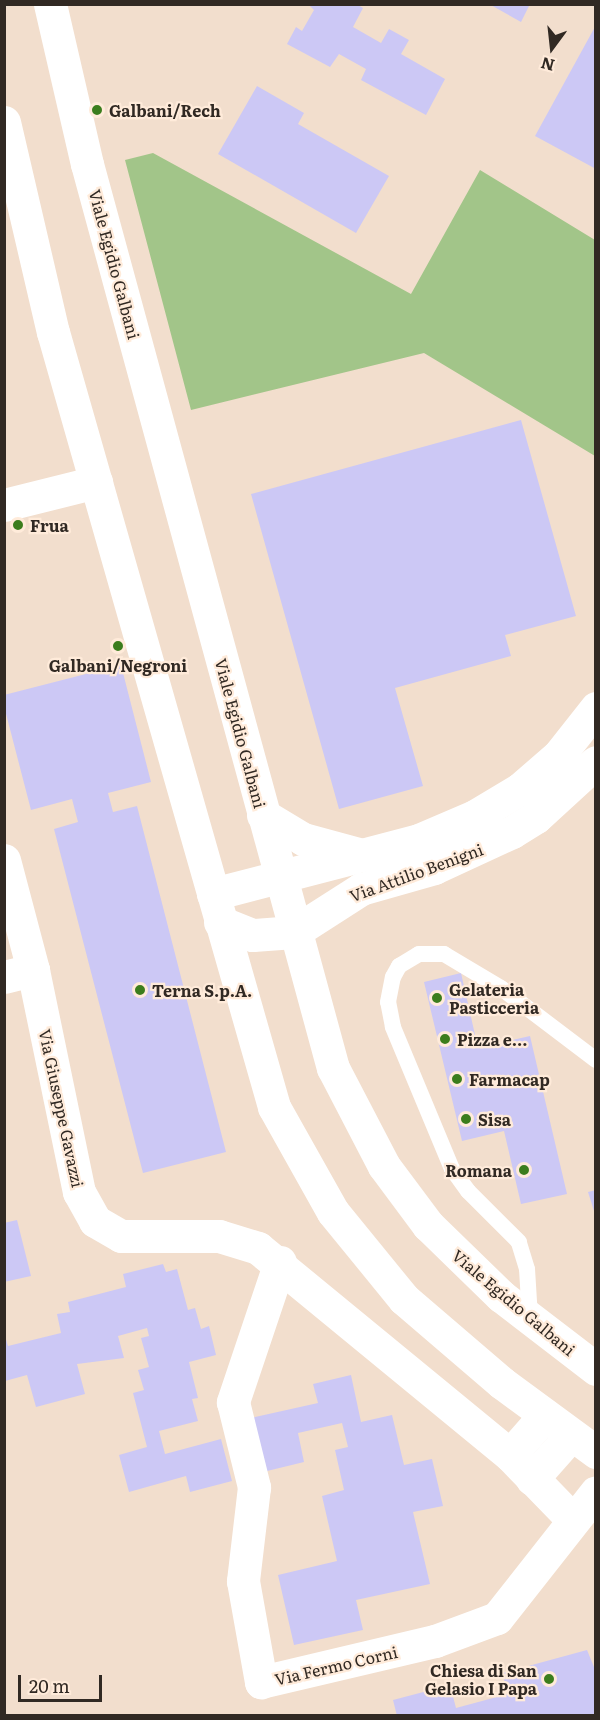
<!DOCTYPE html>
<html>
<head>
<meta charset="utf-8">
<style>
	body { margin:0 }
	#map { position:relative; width:600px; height:1720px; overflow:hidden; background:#f2decd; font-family:Literata,serif }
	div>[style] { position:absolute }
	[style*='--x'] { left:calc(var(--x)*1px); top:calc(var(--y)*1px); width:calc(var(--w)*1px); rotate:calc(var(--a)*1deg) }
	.green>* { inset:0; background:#a2c589 }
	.building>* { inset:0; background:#ccc8f5 }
	.service>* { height:16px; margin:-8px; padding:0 8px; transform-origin:8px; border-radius:8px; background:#fff }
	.minor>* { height:33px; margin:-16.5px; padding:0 16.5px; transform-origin:16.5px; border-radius:16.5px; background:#fff }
	.tertiary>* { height:33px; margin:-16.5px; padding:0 16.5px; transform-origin:16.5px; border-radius:16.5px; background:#fff }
	.primary>* { height:33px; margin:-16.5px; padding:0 16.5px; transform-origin:16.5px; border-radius:16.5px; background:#fff }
	.dots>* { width:16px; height:16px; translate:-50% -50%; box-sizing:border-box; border:3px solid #ffebda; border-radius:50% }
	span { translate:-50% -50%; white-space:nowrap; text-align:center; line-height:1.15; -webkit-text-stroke:4.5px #ffebda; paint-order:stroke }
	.poi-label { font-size:16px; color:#312923; font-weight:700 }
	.left { translate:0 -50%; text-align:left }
	.right { translate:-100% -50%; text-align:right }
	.street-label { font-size:16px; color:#312923 }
	.frame { position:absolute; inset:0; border:6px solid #312923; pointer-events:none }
	.north { position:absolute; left:522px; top:18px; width:60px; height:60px; -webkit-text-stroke:4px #ffebda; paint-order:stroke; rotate:195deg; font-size:16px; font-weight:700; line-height:24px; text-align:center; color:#312923 }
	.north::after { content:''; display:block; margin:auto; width:21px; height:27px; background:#312923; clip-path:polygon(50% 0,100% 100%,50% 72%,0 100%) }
	.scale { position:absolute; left:18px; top:1675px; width:84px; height:27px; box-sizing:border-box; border:3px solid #312923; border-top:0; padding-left:8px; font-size:18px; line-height:21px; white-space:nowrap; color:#312923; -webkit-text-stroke:4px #ffebda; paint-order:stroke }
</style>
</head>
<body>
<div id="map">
	<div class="green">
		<div style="clip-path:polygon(153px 153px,411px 294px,480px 170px,595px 240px,595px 456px,424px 353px,191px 410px,125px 160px)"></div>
	</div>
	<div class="building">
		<div style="clip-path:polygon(308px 4px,356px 4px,363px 8px,353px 27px,381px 43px,389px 29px,409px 40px,401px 54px,445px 79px,426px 115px,361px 80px,366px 69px,339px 54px,330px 67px,287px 44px,296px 27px,302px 31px,314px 10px)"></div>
		<div style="clip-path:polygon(489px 4px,530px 4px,521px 22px)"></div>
		<div style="clip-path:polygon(596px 25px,594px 120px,596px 169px,535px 136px)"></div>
		<div style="clip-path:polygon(257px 86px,304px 113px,298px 124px,389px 176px,356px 233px,218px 154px)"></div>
		<div style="clip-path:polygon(521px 420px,576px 616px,505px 635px,511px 656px,395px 688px,423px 786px,339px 809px,251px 494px)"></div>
		<div style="clip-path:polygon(121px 665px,151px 782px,108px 793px,113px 812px,137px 806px,226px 1152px,143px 1173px,54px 829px,78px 822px,72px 799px,31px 810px,4px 706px,4px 695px)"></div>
		<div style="clip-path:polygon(461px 973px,478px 1048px,530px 1036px,567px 1194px,521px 1204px,504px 1131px,462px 1141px,424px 982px)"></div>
		<div style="clip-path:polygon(596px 1190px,596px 1214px,595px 1214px,588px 1192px)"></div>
		<div style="clip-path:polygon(17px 1220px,31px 1276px,4px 1282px,4px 1223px)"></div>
		<div style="clip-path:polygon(163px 1264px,166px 1272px,177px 1269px,188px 1310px,195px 1308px,201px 1329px,209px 1326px,216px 1355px,189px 1362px,198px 1398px,192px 1399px,198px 1421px,159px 1431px,165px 1454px,221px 1439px,232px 1481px,190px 1492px,186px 1476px,129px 1492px,119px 1455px,147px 1447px,133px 1393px,144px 1390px,138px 1370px,149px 1367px,141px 1338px,149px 1336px,147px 1328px,118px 1336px,124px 1358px,77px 1364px,85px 1394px,36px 1407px,27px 1375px,5px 1381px,5px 1336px,8px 1346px,61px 1333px,57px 1314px,70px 1312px,68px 1302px,126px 1287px,123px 1274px)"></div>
		<div style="clip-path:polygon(351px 1375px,361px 1422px,392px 1415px,404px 1465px,432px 1459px,443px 1506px,413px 1512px,430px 1584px,356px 1600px,363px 1630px,294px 1645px,278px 1575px,337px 1561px,322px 1496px,344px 1490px,335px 1450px,348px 1447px,342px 1423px,298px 1433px,304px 1462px,263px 1472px,251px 1418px,318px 1403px,313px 1384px)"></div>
		<div style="clip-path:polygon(587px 1650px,596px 1672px,596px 1716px,397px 1716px,393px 1700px,450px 1685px,456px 1708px,508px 1694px,502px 1673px)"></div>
	</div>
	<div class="service">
		<div style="--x:530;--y:1318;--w:49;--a:-93.5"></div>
		<div style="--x:527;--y:1269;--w:28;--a:-107"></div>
		<div style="--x:519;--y:1242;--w:72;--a:-135"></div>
		<div style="--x:468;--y:1191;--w:27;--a:-126"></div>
		<div style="--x:452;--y:1169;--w:154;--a:-112.6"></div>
		<div style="--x:393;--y:1027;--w:25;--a:-101"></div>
		<div style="--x:388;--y:1002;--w:25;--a:-79"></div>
		<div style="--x:393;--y:977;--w:13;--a:-61"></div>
		<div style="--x:399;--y:966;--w:23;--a:-31"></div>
		<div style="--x:419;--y:954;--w:25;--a:0"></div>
		<div style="--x:444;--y:954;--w:66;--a:30.8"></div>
		<div style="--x:501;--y:988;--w:119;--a:37.2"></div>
	</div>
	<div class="minor">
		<div style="--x:263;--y:815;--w:47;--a:31"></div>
		<div style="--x:303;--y:839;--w:61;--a:15.2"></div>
		<div style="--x:362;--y:855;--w:59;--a:-14.7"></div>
		<div style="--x:419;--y:840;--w:61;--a:-23.2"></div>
		<div style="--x:475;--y:816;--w:52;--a:-31"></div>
		<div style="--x:520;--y:789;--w:52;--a:-41.1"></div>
		<div style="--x:559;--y:755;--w:60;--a:-51.8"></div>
		<div style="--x:4;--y:860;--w:114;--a:75.2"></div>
		<div style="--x:33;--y:970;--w:227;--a:78.3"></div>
		<div style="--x:79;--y:1192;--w:33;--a:61"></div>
		<div style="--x:95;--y:1221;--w:30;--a:30"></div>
		<div style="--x:121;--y:1236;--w:98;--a:0"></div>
		<div style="--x:219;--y:1236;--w:41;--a:17.1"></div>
		<div style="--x:258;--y:1248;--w:326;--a:39.4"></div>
		<div style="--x:510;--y:1455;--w:53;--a:-48.8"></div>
		<div style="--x:213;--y:894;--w:147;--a:-14.6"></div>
		<div style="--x:220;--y:922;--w:35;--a:22"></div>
		<div style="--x:253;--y:935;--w:41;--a:-4.2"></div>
		<div style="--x:294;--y:932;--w:80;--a:-32.7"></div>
		<div style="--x:361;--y:889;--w:76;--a:-16"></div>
		<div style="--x:434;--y:868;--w:86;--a:-24.8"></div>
		<div style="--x:512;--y:832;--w:28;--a:-32"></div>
		<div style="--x:536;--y:817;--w:81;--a:-42.5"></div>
		<div style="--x:4;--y:977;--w:30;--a:-14"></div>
		<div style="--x:280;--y:1262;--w:148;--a:108.6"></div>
		<div style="--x:233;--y:1402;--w:88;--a:76.1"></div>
		<div style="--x:254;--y:1487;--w:95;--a:96.7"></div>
		<div style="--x:243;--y:1581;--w:103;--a:79.9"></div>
		<div style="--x:261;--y:1682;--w:179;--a:-13.3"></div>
		<div style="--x:435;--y:1641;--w:66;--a:-20.4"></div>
		<div style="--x:497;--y:1618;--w:160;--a:-51.8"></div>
		<div style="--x:510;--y:1455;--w:88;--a:45.9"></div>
		<div style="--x:532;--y:1479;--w:59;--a:-48.4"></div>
	</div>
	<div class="tertiary">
		<div style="--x:4;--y:505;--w:95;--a:-14"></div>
	</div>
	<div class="primary">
		<div style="--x:50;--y:4;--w:164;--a:77"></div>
		<div style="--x:87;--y:164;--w:937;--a:74.78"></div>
		<div style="--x:333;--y:1068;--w:110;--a:62.5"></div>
		<div style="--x:384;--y:1166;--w:74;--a:53.3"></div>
		<div style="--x:428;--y:1225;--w:102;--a:44.2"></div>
		<div style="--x:501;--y:1296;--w:120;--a:37.5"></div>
		<div style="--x:4;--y:122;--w:216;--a:76.9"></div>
		<div style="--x:53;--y:332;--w:806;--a:74.08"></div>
		<div style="--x:274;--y:1107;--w:120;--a:60.7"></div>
		<div style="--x:333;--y:1212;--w:112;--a:50.8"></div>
		<div style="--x:404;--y:1299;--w:129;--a:40.6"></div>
		<div style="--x:502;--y:1383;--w:117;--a:36.3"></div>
	</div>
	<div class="dots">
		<div style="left:97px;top:110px;background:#3b7d1d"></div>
		<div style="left:18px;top:525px;background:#3b7d1d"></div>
		<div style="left:118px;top:646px;background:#3b7d1d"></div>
		<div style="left:140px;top:990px;background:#3b7d1d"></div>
		<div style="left:437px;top:998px;background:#3b7d1d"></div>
		<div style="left:445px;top:1039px;background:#3b7d1d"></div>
		<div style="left:457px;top:1079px;background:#3b7d1d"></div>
		<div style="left:466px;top:1119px;background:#3b7d1d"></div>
		<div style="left:524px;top:1170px;background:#3b7d1d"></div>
		<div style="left:549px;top:1679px;background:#3b7d1d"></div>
	</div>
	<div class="poi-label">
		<span class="left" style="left:109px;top:110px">Galbani/Rech</span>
		<span class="left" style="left:30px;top:525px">Frua</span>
		<span style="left:118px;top:665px">Galbani/Negroni</span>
		<span class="left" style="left:449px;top:998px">Gelateria<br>Pasticceria</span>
		<span class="left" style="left:152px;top:990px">Terna S.p.A.</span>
		<span class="left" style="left:457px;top:1039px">Pizza e...</span>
		<span class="left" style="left:469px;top:1079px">Farmacap</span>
		<span class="left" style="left:478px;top:1119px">Sisa</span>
		<span class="right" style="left:512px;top:1170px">Romana</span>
		<span class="right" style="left:537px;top:1679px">Chiesa di San<br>Gelasio I Papa</span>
	</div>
	<div class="street-label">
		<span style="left:115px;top:264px;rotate:75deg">Viale Egidio Galbani</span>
		<span style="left:241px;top:733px;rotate:75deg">Viale Egidio Galbani</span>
		<span style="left:416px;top:872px;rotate:-20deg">Via Attilio Benigni</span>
		<span style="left:62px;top:1108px;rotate:78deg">Via Giuseppe Gavazzi</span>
		<span style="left:514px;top:1302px;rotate:40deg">Viale Egidio Galbani</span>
		<span style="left:336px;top:1665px;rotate:-13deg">Via Fermo Corni</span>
	</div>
	<div class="frame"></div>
	<div class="north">N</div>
	<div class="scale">20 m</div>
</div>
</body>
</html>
